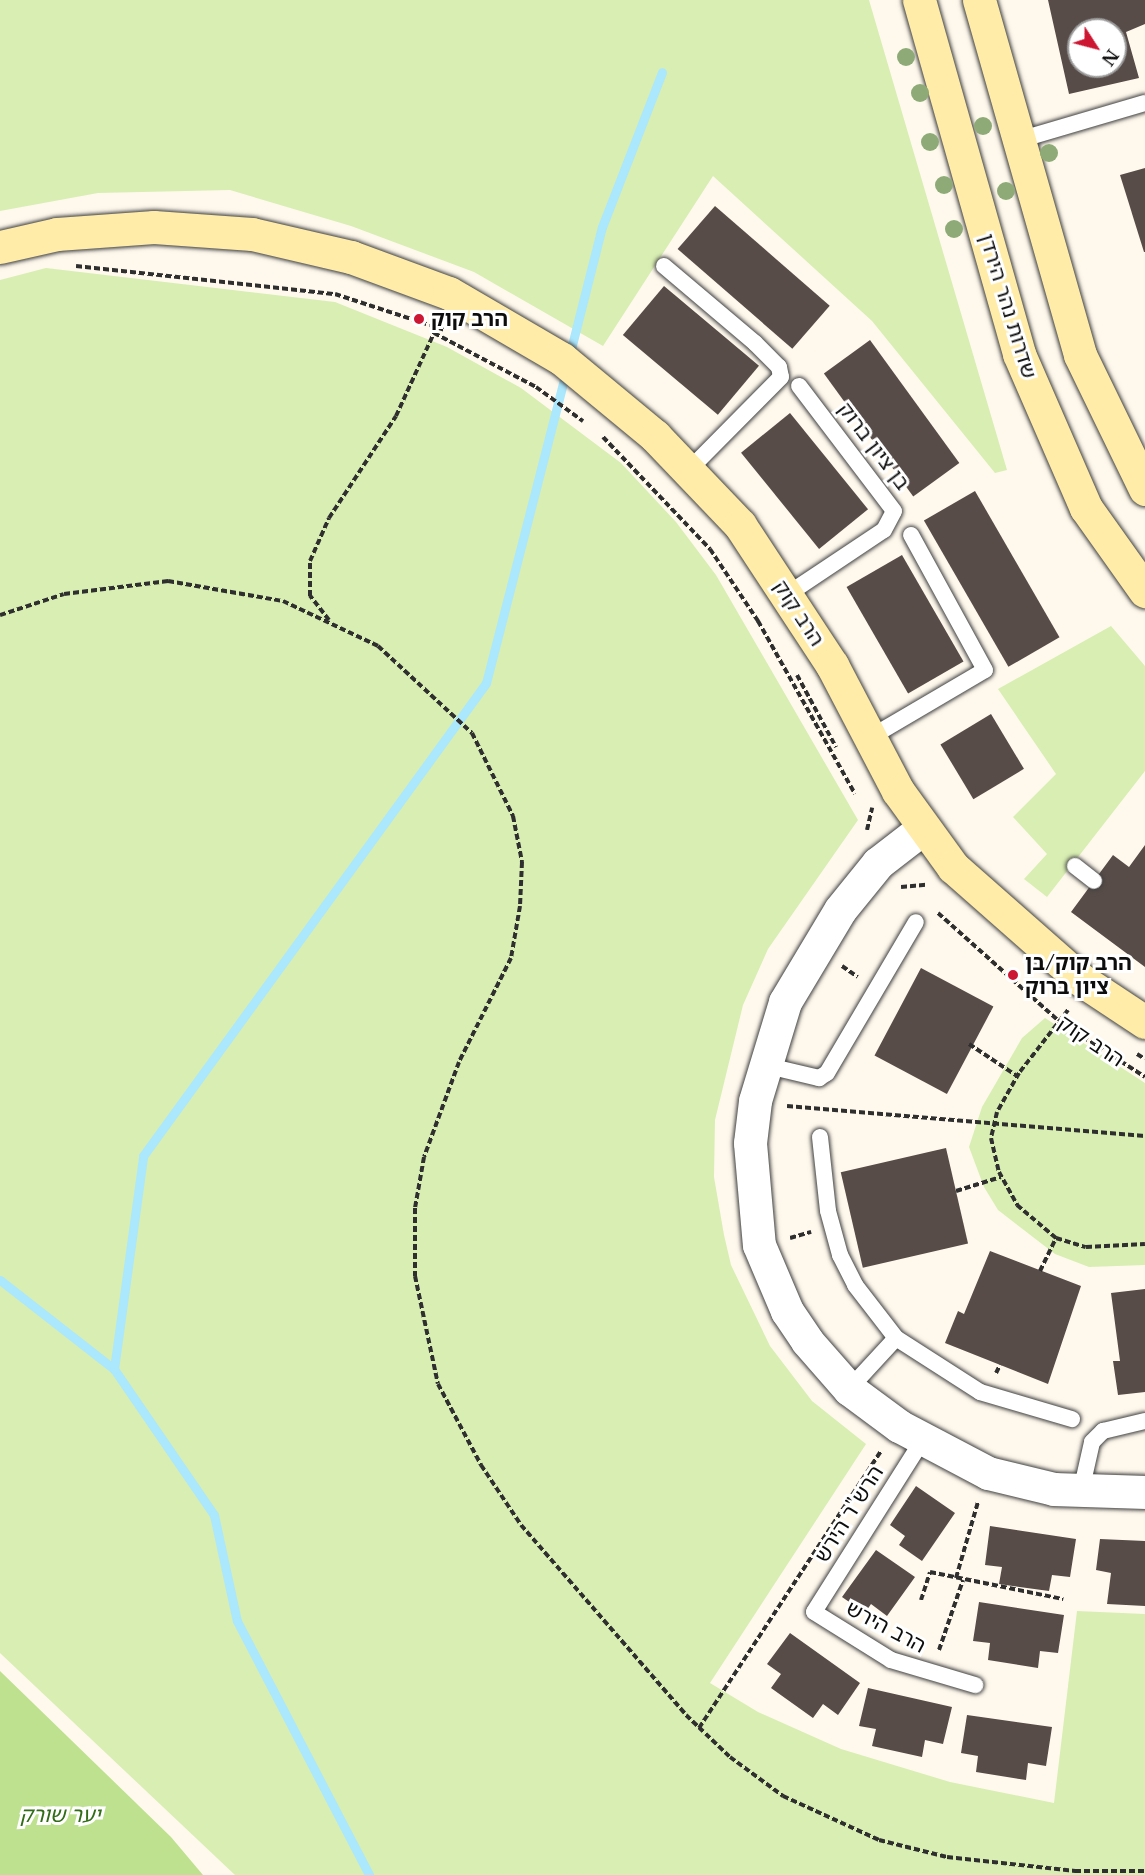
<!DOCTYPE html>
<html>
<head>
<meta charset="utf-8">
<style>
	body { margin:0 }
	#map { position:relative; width:1145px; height:1875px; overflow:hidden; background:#fff9ed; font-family:"Libre Baskerville","Noto Sans Hebrew",serif }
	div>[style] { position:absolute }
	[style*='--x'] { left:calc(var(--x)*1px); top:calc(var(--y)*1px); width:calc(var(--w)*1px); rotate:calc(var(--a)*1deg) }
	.green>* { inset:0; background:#d8eeb2 }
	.forest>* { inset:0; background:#bde18f }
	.stream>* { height:9px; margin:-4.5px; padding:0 4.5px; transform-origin:4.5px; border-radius:4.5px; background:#abe7fd }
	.building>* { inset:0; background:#574c48; transform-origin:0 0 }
	.path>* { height:4px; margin-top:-2px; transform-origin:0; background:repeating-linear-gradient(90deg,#2f2f2f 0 6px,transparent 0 9px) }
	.roads { filter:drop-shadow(0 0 2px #404040) drop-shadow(0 0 2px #404040) }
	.lane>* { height:16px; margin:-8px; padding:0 8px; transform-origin:8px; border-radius:8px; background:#fff }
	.street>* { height:33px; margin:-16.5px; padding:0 16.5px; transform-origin:16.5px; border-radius:16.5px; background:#fff }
	.secondary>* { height:33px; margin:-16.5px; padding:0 16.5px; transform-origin:16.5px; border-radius:16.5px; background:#ffeca8 }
	.trees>* { width:18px; height:18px; margin:-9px; border-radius:50%; background:#8eab77 }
	.dots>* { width:16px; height:16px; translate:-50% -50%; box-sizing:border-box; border:3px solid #fff; border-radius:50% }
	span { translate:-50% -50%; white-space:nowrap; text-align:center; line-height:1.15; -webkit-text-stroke:6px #fff; paint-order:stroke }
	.street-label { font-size:21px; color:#0d0d0d }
	.poi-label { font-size:21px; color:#0d0d0d; font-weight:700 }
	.left { translate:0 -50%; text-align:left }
	.park-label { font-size:21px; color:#316c16; font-style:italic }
	.north { position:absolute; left:1067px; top:18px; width:60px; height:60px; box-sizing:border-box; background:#fff; border:2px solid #9e9e9e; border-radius:50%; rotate:126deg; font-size:16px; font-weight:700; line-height:24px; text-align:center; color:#0d0d0d }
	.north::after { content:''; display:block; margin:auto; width:21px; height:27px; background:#cc1632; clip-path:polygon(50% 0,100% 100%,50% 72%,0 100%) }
</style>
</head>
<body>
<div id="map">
	<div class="green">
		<div style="clip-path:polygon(0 0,869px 0,1007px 470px,995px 473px,872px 321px,713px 176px,603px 346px,474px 272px,351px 226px,230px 190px,98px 193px,0 211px)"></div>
		<div style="clip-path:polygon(46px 268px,335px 302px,447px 347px,521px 388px,621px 463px,676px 522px,716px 575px,858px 820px,768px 949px,743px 1005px,715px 1120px,714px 1177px,724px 1235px,731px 1265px,770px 1346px,812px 1401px,866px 1444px,710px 1683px,758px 1712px,841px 1749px,950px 1782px,1054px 1803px,1077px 1611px,1145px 1614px,1145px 1875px,235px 1875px,0 1653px,0 280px)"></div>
		<div style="clip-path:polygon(1111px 626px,1145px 666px,1145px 771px,1047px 897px,1024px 879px,1047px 854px,1013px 817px,1056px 774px,998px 689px)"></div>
		<div style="clip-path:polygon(1045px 1018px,1145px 1083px,1145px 1265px,1089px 1267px,1055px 1254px,998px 1210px,984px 1187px,969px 1147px,982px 1107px,1022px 1038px)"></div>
	</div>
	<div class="forest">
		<div style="clip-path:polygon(0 1671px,171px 1837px,203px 1875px,0 1875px)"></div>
	</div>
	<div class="stream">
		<div style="--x:569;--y:357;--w:134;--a:-75.8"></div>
		<div style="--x:602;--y:227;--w:166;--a:-68.8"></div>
		<div style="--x:0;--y:1280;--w:145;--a:38"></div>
		<div style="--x:114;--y:1369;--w:177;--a:55.6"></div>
		<div style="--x:214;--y:1515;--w:108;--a:77.8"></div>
		<div style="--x:237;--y:1621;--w:286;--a:62.5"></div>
		<div style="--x:114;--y:1369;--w:215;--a:-82.2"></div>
		<div style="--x:143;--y:1156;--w:584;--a:-54.05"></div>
		<div style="--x:486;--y:683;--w:322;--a:-75.6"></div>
	</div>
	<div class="building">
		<div style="clip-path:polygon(evenodd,1048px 0,1145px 0,1145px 24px,1126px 32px,1139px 78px,1069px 94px,1048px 0,1079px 30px,1115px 30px,1115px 66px,1079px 66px,1079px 30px)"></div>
		<div style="clip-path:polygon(1145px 168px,1145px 252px,1144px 252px,1120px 175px)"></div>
		<div style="left:715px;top:206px;width:152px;height:57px;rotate:41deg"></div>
		<div style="left:664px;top:286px;width:124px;height:64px;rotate:40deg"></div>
		<div style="left:870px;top:340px;width:152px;height:57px;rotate:54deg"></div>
		<div style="left:790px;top:413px;width:124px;height:63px;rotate:51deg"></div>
		<div style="left:975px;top:491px;width:169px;height:59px;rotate:60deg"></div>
		<div style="left:902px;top:555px;width:123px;height:64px;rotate:60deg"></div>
		<div style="left:991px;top:714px;width:64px;height:59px;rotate:59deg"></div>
		<div style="clip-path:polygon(1145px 845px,1145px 967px,1071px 912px,1113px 855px,1129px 867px)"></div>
		<div style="left:921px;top:968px;width:82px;height:99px;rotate:28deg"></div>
		<div style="left:946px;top:1148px;width:98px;height:108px;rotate:77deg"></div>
		<div style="clip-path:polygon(990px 1251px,1081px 1286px,1048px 1384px,945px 1343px,958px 1311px,964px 1314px)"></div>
		<div style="clip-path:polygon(1145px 1289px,1145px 1392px,1118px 1395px,1113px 1361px,1120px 1361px,1111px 1293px)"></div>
		<div style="clip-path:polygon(916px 1486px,955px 1513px,922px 1561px,899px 1545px,905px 1536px,890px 1525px)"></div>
		<div style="clip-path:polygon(990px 1526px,1076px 1539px,1070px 1577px,1052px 1575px,1049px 1591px,999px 1584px,1002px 1567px,985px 1565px)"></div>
		<div style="clip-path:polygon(1100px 1539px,1145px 1541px,1145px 1606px,1107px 1604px,1111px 1573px,1096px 1570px)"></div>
		<div style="clip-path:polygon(876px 1550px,915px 1577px,887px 1616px,871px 1604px,865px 1613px,842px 1597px)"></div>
		<div style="clip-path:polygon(979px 1602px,1064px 1615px,1058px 1653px,1040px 1651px,1038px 1668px,988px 1660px,990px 1643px,973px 1641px)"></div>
		<div style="clip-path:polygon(790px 1633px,860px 1683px,838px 1715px,823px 1704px,813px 1718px,771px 1688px,781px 1674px,767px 1664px)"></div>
		<div style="clip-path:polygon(868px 1688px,952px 1707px,943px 1744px,925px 1740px,922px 1757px,872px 1746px,876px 1729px,859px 1726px)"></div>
		<div style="clip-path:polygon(967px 1715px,1052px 1727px,1046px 1766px,1028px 1763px,1026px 1780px,976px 1772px,978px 1756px,961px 1753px)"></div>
	</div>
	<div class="path">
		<div style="--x:76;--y:266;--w:261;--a:6.2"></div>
		<div style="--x:335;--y:294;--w:116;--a:18.1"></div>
		<div style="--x:434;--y:333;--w:115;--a:27.9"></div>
		<div style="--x:536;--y:387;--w:58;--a:35.9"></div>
		<div style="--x:603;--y:437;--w:155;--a:46.3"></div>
		<div style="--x:710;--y:549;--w:87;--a:56.3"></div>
		<div style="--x:758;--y:621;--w:198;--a:60.7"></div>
		<div style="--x:0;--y:615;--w:67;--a:-18.2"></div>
		<div style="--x:64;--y:594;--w:105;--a:-7.1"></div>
		<div style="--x:168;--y:581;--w:117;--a:9.9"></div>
		<div style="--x:283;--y:601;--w:105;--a:25.3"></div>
		<div style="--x:378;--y:646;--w:128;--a:42.8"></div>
		<div style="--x:472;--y:733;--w:93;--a:63.7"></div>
		<div style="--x:513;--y:816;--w:47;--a:78.9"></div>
		<div style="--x:522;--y:862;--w:44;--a:92.6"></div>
		<div style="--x:520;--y:906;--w:53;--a:99.8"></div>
		<div style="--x:511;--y:958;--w:116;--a:116.6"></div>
		<div style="--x:459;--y:1062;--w:101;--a:110.2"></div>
		<div style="--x:424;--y:1157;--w:52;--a:100"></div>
		<div style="--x:415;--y:1208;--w:68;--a:90"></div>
		<div style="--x:415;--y:1276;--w:110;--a:78"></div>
		<div style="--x:438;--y:1384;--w:92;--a:62"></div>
		<div style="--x:481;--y:1465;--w:72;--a:56.3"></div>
		<div style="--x:521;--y:1525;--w:252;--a:49"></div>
		<div style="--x:686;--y:1715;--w:61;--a:43.7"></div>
		<div style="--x:730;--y:1757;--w:66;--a:36.3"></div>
		<div style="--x:783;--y:1796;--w:106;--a:24.6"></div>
		<div style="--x:879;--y:1840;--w:70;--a:14"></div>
		<div style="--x:947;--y:1857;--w:129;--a:6.2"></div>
		<div style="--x:1075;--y:1871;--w:70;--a:0"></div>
		<div style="--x:329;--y:620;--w:31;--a:-128"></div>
		<div style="--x:310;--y:596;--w:35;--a:-90"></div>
		<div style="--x:310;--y:561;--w:47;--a:-66.2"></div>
		<div style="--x:329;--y:518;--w:122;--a:-56.7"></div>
		<div style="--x:396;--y:416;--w:94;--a:-65.4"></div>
		<div style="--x:797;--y:675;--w:82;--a:61.6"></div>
		<div style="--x:867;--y:830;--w:23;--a:-77"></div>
		<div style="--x:901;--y:887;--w:25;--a:-5"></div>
		<div style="--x:938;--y:913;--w:164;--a:41.8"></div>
		<div style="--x:1060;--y:1022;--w:101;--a:32.9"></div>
		<div style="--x:842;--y:966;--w:19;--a:35"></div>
		<div style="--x:1068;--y:1010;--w:80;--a:127.9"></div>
		<div style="--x:1019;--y:1073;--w:45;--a:119.4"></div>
		<div style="--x:997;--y:1112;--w:27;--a:103"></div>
		<div style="--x:991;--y:1138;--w:35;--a:77"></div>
		<div style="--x:999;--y:1172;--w:38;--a:61"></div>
		<div style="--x:1017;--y:1205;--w:51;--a:40.2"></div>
		<div style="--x:1056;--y:1238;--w:31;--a:17"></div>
		<div style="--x:1086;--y:1247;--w:59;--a:-2.9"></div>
		<div style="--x:969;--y:1044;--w:58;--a:33.7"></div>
		<div style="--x:1137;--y:1054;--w:9;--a:32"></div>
		<div style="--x:787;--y:1106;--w:359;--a:4.8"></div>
		<div style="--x:956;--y:1191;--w:47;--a:-17.3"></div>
		<div style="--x:790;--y:1238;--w:22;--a:-16"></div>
		<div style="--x:1040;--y:1271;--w:37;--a:-64"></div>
		<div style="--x:996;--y:1373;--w:9;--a:-63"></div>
		<div style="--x:956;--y:1578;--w:79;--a:-73.9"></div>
		<div style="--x:921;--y:1600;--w:29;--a:-72"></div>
		<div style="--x:930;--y:1572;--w:136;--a:11.5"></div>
		<div style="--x:939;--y:1650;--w:74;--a:-71.1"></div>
		<div style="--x:699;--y:1728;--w:331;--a:-56.7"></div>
	</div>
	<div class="roads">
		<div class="lane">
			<div style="--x:1019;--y:140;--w:131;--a:-16.4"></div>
			<div style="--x:664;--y:266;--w:119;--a:40.2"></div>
			<div style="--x:755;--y:343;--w:34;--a:45"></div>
			<div style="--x:779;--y:367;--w:10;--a:79"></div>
			<div style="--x:781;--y:377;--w:129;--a:134.7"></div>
			<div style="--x:788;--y:594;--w:115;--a:-33.7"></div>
			<div style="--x:884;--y:530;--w:21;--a:-62"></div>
			<div style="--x:894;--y:511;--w:157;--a:-127.2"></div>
			<div style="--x:871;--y:737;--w:132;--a:-30.4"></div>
			<div style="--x:985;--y:670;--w:154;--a:-118.7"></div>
			<div style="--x:1075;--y:866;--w:24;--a:38"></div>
			<div style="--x:764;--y:1065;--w:57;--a:13.3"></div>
			<div style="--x:819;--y:1078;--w:9;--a:-32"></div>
			<div style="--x:827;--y:1073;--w:175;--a:-59.5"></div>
			<div style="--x:820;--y:1137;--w:74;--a:83.8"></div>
			<div style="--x:828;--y:1211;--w:46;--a:74.7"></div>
			<div style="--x:840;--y:1255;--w:34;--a:63"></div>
			<div style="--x:855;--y:1285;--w:67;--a:52.3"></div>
			<div style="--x:896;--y:1338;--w:100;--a:32.7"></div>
			<div style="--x:980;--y:1392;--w:96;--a:16.4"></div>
			<div style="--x:849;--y:1389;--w:69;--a:-47.3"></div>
			<div style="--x:922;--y:1441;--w:202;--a:122.3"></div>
			<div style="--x:814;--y:1612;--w:91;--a:31.9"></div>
			<div style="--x:891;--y:1660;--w:88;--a:16.6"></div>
			<div style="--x:1081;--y:1491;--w:50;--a:-77.3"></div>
			<div style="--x:1092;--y:1442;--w:16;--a:-45"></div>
			<div style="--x:1103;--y:1431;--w:43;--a:-13.4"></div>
		</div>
		<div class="street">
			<div style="--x:922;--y:829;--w:56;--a:142.3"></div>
			<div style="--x:878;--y:863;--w:60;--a:129"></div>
			<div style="--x:840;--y:910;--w:107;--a:120.9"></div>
			<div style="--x:785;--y:1002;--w:103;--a:106.9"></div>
			<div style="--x:755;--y:1101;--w:42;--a:96.8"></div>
			<div style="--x:750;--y:1143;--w:102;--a:85"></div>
			<div style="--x:759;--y:1245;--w:72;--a:67"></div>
			<div style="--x:787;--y:1311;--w:36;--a:56"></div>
			<div style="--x:807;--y:1341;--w:64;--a:48.8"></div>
			<div style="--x:849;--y:1389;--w:62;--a:36.5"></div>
			<div style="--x:899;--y:1426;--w:101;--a:27.8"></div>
			<div style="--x:988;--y:1473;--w:68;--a:13.6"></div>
			<div style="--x:1054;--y:1489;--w:91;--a:1.9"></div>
		</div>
		<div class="secondary">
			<div style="--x:919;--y:0;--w:368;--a:74.2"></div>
			<div style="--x:1019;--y:354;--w:168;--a:66.5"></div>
			<div style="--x:1086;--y:508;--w:102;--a:54.6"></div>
			<div style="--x:979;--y:0;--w:369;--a:74.1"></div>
			<div style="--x:1080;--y:355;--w:149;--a:64.1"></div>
			<div style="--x:0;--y:247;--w:58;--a:-12.8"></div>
			<div style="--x:57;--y:234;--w:97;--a:-4.1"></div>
			<div style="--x:154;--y:227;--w:98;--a:4.1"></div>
			<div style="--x:252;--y:234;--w:102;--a:13.1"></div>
			<div style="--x:351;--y:257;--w:104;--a:20.2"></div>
			<div style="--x:449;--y:293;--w:131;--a:30.3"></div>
			<div style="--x:562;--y:359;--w:121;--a:39.6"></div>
			<div style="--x:655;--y:436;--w:123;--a:46.3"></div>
			<div style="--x:740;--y:525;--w:168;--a:56.7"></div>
			<div style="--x:832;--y:665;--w:142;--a:62.4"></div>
			<div style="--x:898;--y:791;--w:94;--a:54.1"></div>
			<div style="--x:953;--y:867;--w:169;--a:41.4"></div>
			<div style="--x:1080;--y:979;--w:78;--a:33.5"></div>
		</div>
	</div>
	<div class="trees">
		<div style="left:906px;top:57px"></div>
		<div style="left:920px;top:93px"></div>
		<div style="left:983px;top:126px"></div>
		<div style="left:930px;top:142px"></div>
		<div style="left:1049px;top:153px"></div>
		<div style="left:944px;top:185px"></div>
		<div style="left:1006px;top:191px"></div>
		<div style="left:954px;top:229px"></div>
	</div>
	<div class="dots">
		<div style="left:419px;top:319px;background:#cc1632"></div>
		<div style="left:1013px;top:975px;background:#cc1632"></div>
	</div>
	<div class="street-label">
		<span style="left:1008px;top:306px;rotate:73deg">שדרות נהר הירדן</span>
		<span style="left:874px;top:446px;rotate:53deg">בן ציון ברוק</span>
		<span style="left:799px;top:613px;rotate:57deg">הרב קוק</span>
		<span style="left:1091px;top:1041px;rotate:34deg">הרב קוק</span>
		<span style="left:849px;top:1514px;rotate:-58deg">הרש"ר הירש</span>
		<span style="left:886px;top:1627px;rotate:28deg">הרב הירש</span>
	</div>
	<div class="poi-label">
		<span class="left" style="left:431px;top:319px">הרב קוק</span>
		<span class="left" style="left:1025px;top:975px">הרב קוק/בן<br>ציון ברוק</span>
	</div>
	<div class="park-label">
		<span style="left:60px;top:1815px">יער שורק</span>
	</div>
	<div class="north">N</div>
</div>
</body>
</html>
